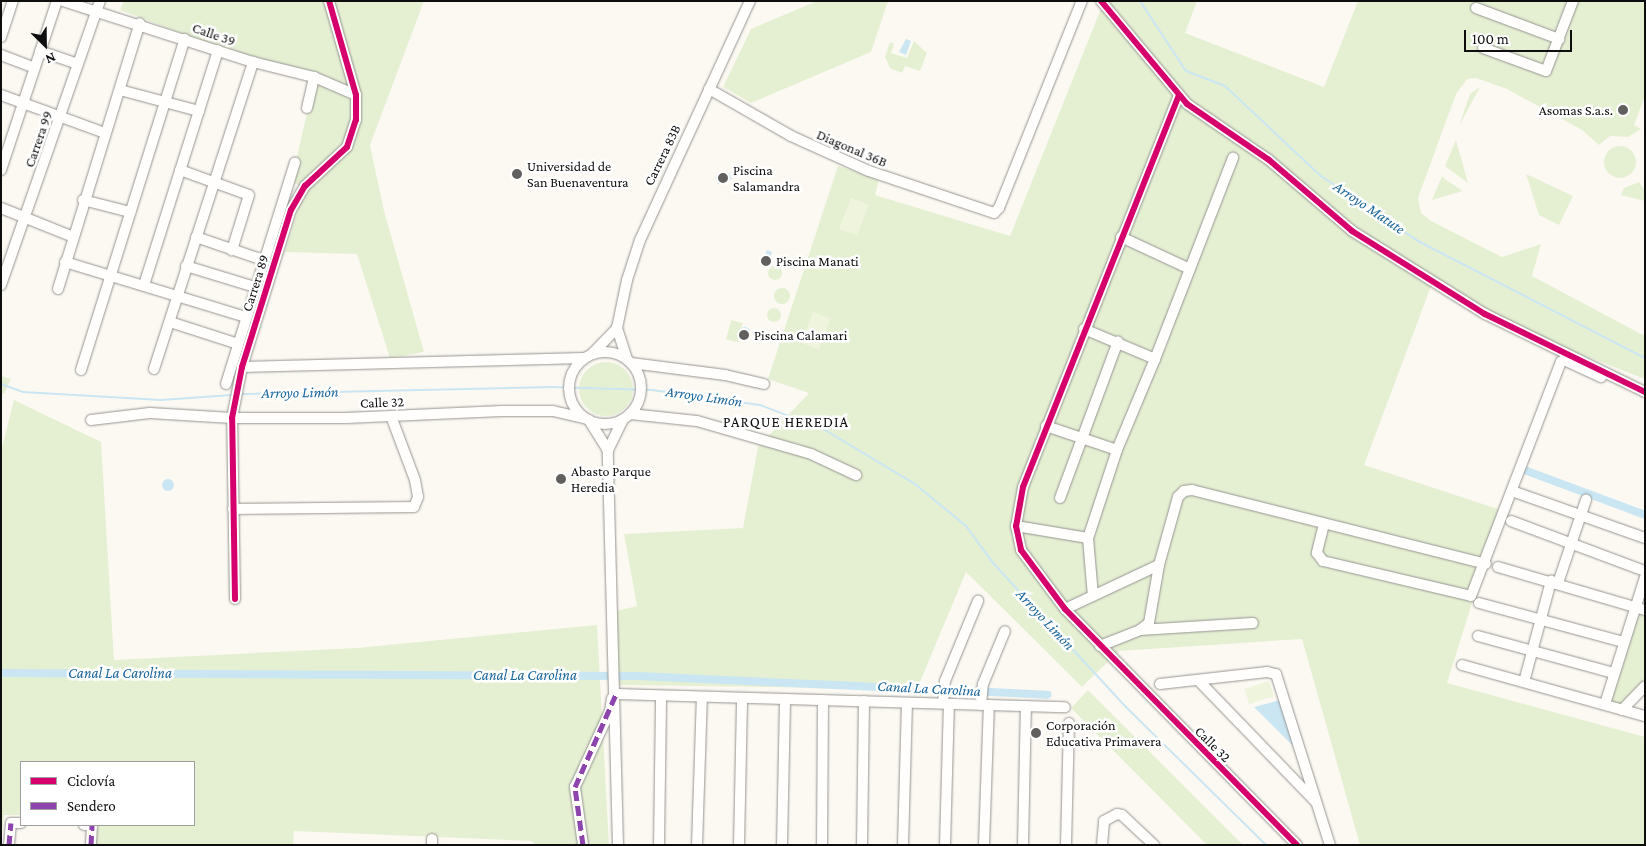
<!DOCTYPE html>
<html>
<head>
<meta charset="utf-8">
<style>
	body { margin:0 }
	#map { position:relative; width:1646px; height:846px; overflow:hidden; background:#fcf9f2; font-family:"Crimson Pro",serif }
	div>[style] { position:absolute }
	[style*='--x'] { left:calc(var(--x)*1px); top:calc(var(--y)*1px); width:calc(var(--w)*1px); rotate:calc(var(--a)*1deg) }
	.green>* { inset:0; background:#e5f0d3; transform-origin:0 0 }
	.round { border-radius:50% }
	.pitch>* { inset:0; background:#eff4dd; transform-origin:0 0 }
	.water>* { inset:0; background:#cae6f3 }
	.stream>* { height:2px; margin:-1px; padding:0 1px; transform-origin:1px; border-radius:1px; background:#cae6f3 }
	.canal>* { height:8px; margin:-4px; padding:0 4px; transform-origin:4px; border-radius:4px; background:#cae6f3 }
	.roads { filter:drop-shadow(0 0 1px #959491) drop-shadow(0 0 1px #959491) }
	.minor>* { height:10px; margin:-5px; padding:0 5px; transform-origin:5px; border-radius:5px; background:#fffefd }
	.minor>.ring { margin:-5px; padding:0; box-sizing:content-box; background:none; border:10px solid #fffefd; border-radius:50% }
	.quiet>* { height:5px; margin-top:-2.5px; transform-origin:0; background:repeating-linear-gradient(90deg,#8e44ad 0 10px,transparent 0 15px) }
	.cycleway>* { height:6px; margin:-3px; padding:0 3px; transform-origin:3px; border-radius:3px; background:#d6006c }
	.dots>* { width:14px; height:14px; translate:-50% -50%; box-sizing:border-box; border:2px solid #fff; border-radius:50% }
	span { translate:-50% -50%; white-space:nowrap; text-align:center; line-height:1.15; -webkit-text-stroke:5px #fff; paint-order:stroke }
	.street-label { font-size:14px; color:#0e0e0e }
	.poi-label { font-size:14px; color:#0e0e0e }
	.right { translate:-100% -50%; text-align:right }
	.left { translate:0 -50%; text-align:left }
	.water-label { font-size:15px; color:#1a669c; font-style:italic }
	.neighbourhood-label { font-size:15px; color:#0e0e0e; letter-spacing:1px }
	.frame { position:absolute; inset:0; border:2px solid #0e0e0e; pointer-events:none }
	.legend { position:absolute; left:20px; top:761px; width:175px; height:65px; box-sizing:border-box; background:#fff; border:1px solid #9f9f9f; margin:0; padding:6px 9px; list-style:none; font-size:15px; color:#0e0e0e }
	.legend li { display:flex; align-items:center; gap:10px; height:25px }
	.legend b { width:25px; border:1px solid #9f9f9f }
	.north { position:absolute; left:20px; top:20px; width:50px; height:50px; -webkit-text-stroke:4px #fff; paint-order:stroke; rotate:157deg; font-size:14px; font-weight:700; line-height:20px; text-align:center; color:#0e0e0e }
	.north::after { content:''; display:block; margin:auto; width:18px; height:22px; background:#0e0e0e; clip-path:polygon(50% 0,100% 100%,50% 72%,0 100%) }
	.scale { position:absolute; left:1464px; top:30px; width:108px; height:22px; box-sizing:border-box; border:2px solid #0e0e0e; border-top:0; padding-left:6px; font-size:15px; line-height:18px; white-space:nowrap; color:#0e0e0e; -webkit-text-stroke:4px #fff; paint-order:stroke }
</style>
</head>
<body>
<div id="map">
	<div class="green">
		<div style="clip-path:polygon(124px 1px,324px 1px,348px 73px,329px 1px,424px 1px,370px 145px,384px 211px,424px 352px,390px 358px,357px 254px,285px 252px,305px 187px,291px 182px,314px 83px,120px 10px)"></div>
		<div style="clip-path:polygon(817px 1px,888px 1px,871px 52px,751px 103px,723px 87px,751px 29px)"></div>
		<div style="clip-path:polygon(1104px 1px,1197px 1px,1185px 33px,1324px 87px,1358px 1px,1645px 1px,1645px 96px,1634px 125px,1641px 129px,1628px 137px,1610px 136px,1599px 145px,1582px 130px,1507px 89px,1476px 78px,1467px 79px,1456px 94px,1418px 198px,1421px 213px,1431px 221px,1502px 257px,1541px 244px,1532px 276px,1645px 336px,1645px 379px,1503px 324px,1434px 278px,1364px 465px,1501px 510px,1447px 683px,1645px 737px,1645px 845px,1360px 845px,1302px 639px,1119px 651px,1082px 687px,966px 572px,917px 689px,619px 685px,616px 611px,637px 606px,624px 534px,743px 528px,758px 447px,809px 393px,768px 379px,838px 166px,879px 179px,875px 195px,1010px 236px)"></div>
		<div style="clip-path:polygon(914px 41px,927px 53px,920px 71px,905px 66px,902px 73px,890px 68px,885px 57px,890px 42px,894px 44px,891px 53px,907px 58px)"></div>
		<div style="clip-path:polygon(1480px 87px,1459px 126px,1470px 94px)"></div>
		<div style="clip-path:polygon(1456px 140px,1468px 183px,1445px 166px)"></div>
		<div class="round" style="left:1604px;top:146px;width:32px;height:32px"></div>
		<div style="clip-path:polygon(1526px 174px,1573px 196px,1559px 225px,1539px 215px)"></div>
		<div style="clip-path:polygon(1442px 176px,1446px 180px,1463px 191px,1432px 200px)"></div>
		<div style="clip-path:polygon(1639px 182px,1645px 191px,1645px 201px,1621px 195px,1624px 188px)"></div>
		<div class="round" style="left:768px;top:266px;width:14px;height:14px"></div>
		<div class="round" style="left:774px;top:288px;width:16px;height:16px"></div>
		<div class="round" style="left:767px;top:308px;width:14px;height:14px"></div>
		<div style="left:731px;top:320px;width:12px;height:20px;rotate:14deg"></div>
		<div class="round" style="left:579px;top:362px;width:54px;height:54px"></div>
		<div style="clip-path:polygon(1px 376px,11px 379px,4px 394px,1px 393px)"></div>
		<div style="clip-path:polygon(14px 400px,101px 442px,114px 660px,357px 648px,597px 625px,609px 845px,534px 845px,532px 841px,294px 831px,293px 845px,95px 845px,96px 825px,194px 825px,194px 762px,21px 762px,21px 815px,4px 815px,1px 845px,1px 451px)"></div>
		<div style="clip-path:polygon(1638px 611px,1645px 614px,1645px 681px,1621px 707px,1609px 703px)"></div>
		<div style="clip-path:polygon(1088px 690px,1243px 845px,1207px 845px,1071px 708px)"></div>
	</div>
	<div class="pitch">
		<div style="left:851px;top:198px;width:19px;height:33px;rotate:21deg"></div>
		<div style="left:813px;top:312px;width:19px;height:33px;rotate:21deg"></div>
		<div style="left:1269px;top:681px;width:16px;height:26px;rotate:72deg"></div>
	</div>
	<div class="water">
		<div style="clip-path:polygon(906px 39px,911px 41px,906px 55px,899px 52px)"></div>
		<div style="clip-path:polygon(729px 173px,732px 179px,718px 184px,715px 177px)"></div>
		<div style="clip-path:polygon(767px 250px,772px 252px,767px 268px,761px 265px)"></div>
		<div class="round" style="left:738.5px;top:326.5px;width:11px;height:11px"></div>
		<div class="round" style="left:162px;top:479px;width:12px;height:12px"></div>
		<div style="clip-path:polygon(1280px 700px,1293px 746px,1254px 707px)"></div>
	</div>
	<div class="stream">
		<div style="--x:1140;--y:1;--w:84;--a:56.7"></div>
		<div style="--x:1186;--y:71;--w:42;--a:21"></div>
		<div style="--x:1225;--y:86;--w:132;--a:43.2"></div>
		<div style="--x:1321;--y:176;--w:117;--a:33.8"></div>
		<div style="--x:1418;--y:241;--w:255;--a:27.3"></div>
		<div style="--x:1;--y:384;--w:23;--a:20"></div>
		<div style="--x:23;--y:392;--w:138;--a:3.3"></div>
		<div style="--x:161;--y:400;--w:71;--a:-4"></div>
		<div style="--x:242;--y:394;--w:310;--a:-1.3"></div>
		<div style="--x:552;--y:387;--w:100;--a:1.7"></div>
		<div style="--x:652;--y:390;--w:109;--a:7.9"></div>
		<div style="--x:760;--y:405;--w:70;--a:21"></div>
		<div style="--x:825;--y:430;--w:105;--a:31"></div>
		<div style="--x:915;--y:484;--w:66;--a:39.5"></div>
		<div style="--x:966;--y:526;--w:46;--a:53.9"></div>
		<div style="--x:993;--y:563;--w:196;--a:47.3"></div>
		<div style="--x:1126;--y:707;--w:197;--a:44.6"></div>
	</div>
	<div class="canal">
		<div style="--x:1527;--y:471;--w:126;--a:20.4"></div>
		<div style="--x:1;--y:673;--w:636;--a:0.27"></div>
		<div style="--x:637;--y:676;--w:411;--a:2.6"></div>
	</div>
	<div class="roads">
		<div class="minor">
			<div style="--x:63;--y:1;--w:200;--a:17.8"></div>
			<div style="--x:253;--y:62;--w:63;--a:13.8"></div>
			<div style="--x:314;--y:77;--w:46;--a:23.2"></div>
			<div style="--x:1101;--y:1;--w:134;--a:50.1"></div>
			<div style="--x:1187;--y:104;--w:99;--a:34.3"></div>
			<div style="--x:1269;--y:160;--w:109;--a:40.5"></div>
			<div style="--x:1352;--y:231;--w:157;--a:32"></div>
			<div style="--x:1485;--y:314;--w:178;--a:26"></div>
			<div style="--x:1476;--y:8;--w:89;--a:20.5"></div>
			<div style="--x:1;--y:37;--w:38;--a:-72"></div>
			<div style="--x:1483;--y:48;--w:67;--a:20.1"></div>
			<div style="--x:1546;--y:71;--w:75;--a:-68.9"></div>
			<div style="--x:40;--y:51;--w:40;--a:18.9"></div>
			<div style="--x:1;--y:55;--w:36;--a:21"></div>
			<div style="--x:709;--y:89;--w:95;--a:29.8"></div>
			<div style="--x:791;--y:136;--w:85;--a:24.2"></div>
			<div style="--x:869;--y:171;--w:132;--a:18.6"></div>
			<div style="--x:994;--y:213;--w:7;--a:-45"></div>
			<div style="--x:999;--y:208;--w:223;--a:-68.2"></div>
			<div style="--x:120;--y:90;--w:82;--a:14.9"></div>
			<div style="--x:1;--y:95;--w:111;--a:20.1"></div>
			<div style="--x:1179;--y:95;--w:422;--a:111.7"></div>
			<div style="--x:1023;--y:487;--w:40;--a:100"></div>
			<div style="--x:1016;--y:526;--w:25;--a:78"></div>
			<div style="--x:1021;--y:550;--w:74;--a:53.3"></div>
			<div style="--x:1065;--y:609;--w:331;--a:45.5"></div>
			<div style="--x:307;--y:108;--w:32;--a:-77"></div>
			<div style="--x:1;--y:170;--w:178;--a:-71.7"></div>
			<div style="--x:180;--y:170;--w:73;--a:19.9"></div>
			<div style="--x:249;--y:195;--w:58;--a:107.2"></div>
			<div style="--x:83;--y:200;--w:49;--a:14.3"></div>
			<div style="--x:1;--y:208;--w:75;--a:21.8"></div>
			<div style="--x:196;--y:237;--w:71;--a:18.9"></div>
			<div style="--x:1121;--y:237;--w:76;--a:24.9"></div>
			<div style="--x:65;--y:262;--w:189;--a:16.9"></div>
			<div style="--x:186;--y:266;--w:72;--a:16.9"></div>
			<div style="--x:1;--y:285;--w:301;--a:-70.8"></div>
			<div style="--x:144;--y:285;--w:246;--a:-72.5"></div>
			<div style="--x:58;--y:289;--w:278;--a:-72.9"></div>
			<div style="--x:170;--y:322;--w:71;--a:17.9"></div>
			<div style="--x:1084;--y:329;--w:77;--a:22.9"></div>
			<div style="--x:1155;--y:359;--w:99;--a:112.7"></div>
			<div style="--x:1117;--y:450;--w:93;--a:108.2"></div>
			<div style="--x:1088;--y:538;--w:58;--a:85.1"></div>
			<div class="ring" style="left:569px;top:352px;width:62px;height:62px"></div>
			<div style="--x:592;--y:354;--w:36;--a:-46"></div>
			<div style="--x:627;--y:359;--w:33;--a:-108"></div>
			<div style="--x:617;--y:328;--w:49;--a:-78.2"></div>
			<div style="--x:627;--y:280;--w:42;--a:-72"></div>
			<div style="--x:640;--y:240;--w:263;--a:-65.3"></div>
			<div style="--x:1155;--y:359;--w:216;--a:-68.8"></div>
			<div style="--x:631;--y:363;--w:95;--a:7.3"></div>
			<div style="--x:725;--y:375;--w:40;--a:13"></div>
			<div style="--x:242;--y:367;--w:342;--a:-1.5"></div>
			<div style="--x:154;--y:369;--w:323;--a:-72.1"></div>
			<div style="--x:81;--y:370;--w:347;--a:-72.6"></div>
			<div style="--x:226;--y:384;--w:232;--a:-72.7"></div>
			<div style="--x:630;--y:414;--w:67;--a:6"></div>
			<div style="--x:697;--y:421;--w:119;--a:16.1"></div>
			<div style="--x:811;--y:454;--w:50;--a:25"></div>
			<div style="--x:91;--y:420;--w:59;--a:-6.8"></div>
			<div style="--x:150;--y:413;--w:82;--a:3.5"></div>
			<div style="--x:232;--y:418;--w:114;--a:0"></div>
			<div style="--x:346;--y:418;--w:156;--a:-2.6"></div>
			<div style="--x:502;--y:411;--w:51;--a:0"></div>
			<div style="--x:553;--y:411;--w:32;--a:13"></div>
			<div style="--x:589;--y:420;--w:36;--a:58"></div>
			<div style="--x:1046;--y:426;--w:75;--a:18.7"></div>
			<div style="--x:1512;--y:491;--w:141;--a:19.5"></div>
			<div style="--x:1060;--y:498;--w:167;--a:-69.7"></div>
			<div style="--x:233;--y:509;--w:181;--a:-0.6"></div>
			<div style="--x:414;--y:507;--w:11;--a:-68"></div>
			<div style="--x:418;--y:497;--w:17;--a:-100"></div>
			<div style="--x:415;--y:480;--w:68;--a:-110.6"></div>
			<div style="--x:1511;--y:521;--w:143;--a:20.5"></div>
			<div style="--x:1324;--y:524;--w:30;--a:104"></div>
			<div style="--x:1317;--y:553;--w:10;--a:53"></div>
			<div style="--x:1323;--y:561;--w:152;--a:13.3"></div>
			<div style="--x:1471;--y:596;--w:251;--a:-69"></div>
			<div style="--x:1561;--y:362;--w:4;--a:-34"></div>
			<div style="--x:1564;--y:360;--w:41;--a:24.7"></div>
			<div style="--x:1016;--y:526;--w:73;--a:9.5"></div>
			<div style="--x:1498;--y:567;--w:153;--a:16.3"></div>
			<div style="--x:1558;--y:583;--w:88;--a:-71.4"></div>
			<div style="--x:235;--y:599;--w:181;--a:-90.9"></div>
			<div style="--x:232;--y:418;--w:52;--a:-78.9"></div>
			<div style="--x:242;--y:367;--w:164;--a:-72.7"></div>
			<div style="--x:291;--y:210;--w:28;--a:-60"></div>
			<div style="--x:305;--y:186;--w:57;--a:-42.9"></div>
			<div style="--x:347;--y:147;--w:28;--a:-72"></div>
			<div style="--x:356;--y:120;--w:25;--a:-90"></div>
			<div style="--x:356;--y:95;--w:98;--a:-106"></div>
			<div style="--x:1479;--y:603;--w:150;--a:15.1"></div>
			<div style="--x:1065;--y:609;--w:104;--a:-25.1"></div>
			<div style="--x:1140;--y:630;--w:113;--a:-3.5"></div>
			<div style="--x:1478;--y:636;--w:140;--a:15.3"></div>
			<div style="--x:1100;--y:646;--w:43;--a:-21.8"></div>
			<div style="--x:1140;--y:630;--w:11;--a:-38"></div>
			<div style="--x:1149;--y:623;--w:59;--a:-80.2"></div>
			<div style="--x:1159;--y:565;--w:71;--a:-74.4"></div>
			<div style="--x:1178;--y:497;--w:8;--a:-45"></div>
			<div style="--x:1184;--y:491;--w:8;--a:-7"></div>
			<div style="--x:1192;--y:490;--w:303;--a:14.1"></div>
			<div style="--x:1462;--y:665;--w:190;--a:15.6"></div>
			<div style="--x:1198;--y:680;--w:168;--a:46"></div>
			<div style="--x:1524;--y:682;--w:105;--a:-75"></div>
			<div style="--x:1160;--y:684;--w:108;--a:-6.4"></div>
			<div style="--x:1267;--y:672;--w:9;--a:13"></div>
			<div style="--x:1276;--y:674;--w:179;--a:72.5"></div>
			<div style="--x:616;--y:694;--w:449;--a:1.7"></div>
			<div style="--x:943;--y:703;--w:22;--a:-85"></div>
			<div style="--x:945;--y:681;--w:87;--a:-67.6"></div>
			<div style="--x:1605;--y:704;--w:133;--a:-72.5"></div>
			<div style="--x:981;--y:705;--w:21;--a:-85"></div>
			<div style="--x:983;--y:684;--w:57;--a:-67.5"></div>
			<div style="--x:1622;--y:710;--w:33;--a:-46"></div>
			<div style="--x:84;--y:825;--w:8;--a:0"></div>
			<div style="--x:92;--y:825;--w:20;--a:93"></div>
			<div style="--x:9;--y:845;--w:22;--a:-85"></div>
			<div style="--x:11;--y:823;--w:10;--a:0"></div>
			<div style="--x:432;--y:845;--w:6;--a:-90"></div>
			<div style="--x:583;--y:845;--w:59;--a:-97.9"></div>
			<div style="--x:575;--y:787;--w:84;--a:-65.3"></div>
			<div style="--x:610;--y:711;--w:13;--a:-81"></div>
			<div style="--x:618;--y:845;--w:395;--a:-91.5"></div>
			<div style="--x:608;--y:450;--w:34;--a:-64"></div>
			<div style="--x:659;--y:845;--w:149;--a:-89.2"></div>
			<div style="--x:697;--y:845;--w:148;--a:-88.1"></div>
			<div style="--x:739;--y:845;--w:147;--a:-88.8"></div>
			<div style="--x:782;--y:845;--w:146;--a:-88.8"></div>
			<div style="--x:822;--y:845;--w:145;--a:-89.6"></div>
			<div style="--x:862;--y:845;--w:144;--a:-89.2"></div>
			<div style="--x:903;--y:845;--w:142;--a:-88.4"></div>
			<div style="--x:945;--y:845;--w:141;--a:-88.4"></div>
			<div style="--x:984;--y:845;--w:140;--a:-88"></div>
			<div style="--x:1023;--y:845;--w:139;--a:-88.8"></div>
			<div style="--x:1066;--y:845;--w:122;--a:-88.6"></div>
			<div style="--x:1102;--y:845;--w:24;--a:-85"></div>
			<div style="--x:1104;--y:821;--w:15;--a:-28"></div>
			<div style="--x:1117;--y:814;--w:5;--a:11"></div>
			<div style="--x:1122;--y:815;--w:44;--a:43.2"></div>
		</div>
	</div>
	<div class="quiet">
		<div style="--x:9;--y:845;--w:22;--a:-85"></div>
		<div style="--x:91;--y:845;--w:20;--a:-87"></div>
		<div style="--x:583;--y:845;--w:59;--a:-97.9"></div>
		<div style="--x:575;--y:787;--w:102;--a:-66.2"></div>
	</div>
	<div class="cycleway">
		<div style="--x:1101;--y:1;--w:134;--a:50.1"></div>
		<div style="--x:1187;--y:104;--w:99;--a:34.3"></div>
		<div style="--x:1269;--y:160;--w:109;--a:40.5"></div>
		<div style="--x:1352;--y:231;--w:157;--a:32"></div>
		<div style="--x:1485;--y:314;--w:178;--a:26"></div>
		<div style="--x:1179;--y:95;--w:422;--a:111.7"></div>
		<div style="--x:1023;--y:487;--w:40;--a:100"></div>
		<div style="--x:1016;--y:526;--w:25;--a:78"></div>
		<div style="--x:1021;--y:550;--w:74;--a:53.3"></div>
		<div style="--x:1065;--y:609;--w:331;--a:45.5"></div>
		<div style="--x:235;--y:599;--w:181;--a:-90.9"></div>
		<div style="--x:232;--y:418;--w:52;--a:-78.9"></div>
		<div style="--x:242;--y:367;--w:164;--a:-72.7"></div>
		<div style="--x:291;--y:210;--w:28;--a:-60"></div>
		<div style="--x:305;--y:186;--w:57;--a:-42.9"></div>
		<div style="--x:347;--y:147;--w:28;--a:-72"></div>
		<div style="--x:356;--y:120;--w:25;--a:-90"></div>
		<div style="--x:356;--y:95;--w:98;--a:-106"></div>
	</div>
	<div class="dots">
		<div style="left:1623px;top:110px;background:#61605e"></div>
		<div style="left:517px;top:174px;background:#61605e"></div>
		<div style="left:723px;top:178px;background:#61605e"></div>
		<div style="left:766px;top:261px;background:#61605e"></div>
		<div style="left:744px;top:335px;background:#61605e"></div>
		<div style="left:561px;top:479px;background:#61605e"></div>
		<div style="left:1036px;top:733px;background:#61605e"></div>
	</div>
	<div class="street-label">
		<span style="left:214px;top:34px;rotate:19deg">Calle 39</span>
		<span style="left:38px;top:139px;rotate:-71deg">Carrera 99</span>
		<span style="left:852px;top:148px;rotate:23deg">Diagonal 36B</span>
		<span style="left:662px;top:155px;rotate:-64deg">Carrera 83B</span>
		<span style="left:255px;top:283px;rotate:-72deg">Carrera 89</span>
		<span style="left:382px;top:402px;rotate:-2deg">Calle 32</span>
		<span style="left:1213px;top:744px;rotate:45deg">Calle 32</span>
	</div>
	<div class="poi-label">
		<span class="right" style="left:1613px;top:110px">Asomas S.a.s.</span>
		<span class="left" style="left:527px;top:174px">Universidad de<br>San Buenaventura</span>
		<span class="left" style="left:733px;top:178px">Piscina<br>Salamandra</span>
		<span class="left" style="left:776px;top:261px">Piscina Manati</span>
		<span class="left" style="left:754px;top:335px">Piscina Calamari</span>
		<span class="left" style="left:571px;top:479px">Abasto Parque<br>Heredia</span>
		<span class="left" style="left:1046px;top:733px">Corporación<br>Educativa Primavera</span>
	</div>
	<div class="water-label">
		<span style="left:1369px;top:208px;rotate:34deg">Arroyo Matute</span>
		<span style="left:300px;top:393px;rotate:-1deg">Arroyo Limón</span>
		<span style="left:704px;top:397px;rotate:8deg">Arroyo Limón</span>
		<span style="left:1045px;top:620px;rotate:47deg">Arroyo Limón</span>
		<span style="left:120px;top:674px">Canal La Carolina</span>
		<span style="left:525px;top:676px">Canal La Carolina</span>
		<span style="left:929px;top:689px;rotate:3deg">Canal La Carolina</span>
	</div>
	<div class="neighbourhood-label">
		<span style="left:786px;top:423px">PARQUE HEREDIA</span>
	</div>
	<div class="frame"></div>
	<ul class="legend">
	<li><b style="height:6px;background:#d6006c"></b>Ciclovía</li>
	<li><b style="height:6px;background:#8e44ad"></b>Sendero</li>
	</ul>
	<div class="north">N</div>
	<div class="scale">100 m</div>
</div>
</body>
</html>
